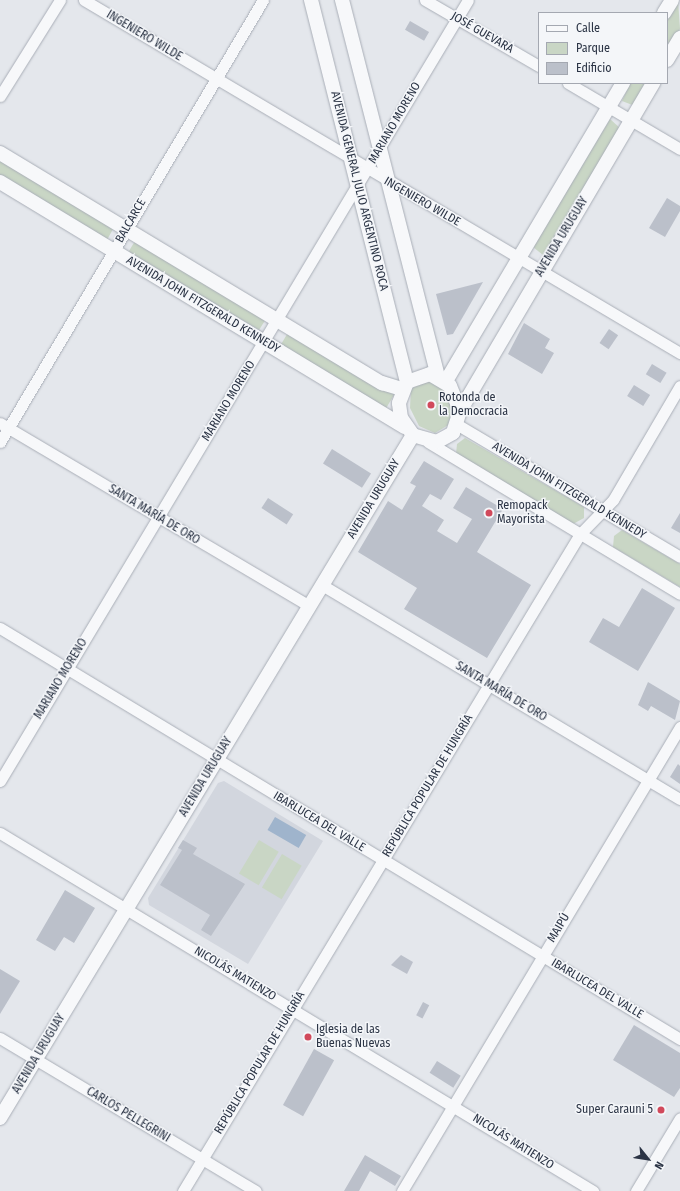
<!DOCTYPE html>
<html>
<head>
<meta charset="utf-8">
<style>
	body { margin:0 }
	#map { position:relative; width:680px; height:1191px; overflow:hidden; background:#e4e7ec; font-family:"Fira Sans Condensed",sans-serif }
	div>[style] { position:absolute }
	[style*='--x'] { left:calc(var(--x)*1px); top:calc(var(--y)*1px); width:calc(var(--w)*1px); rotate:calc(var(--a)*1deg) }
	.built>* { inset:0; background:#d2d6de }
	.green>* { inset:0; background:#c9d6c5; transform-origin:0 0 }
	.water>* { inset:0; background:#9fb4cc; transform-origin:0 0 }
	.building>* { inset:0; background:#bbc0ca; transform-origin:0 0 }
	.roads { filter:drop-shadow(0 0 1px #a9aeb7) drop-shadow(0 0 1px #a9aeb7) }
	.minor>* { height:11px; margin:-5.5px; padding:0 5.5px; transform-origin:5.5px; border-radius:5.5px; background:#f7f8fa }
	.tertiary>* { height:14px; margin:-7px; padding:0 7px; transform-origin:7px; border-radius:7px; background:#f7f8fa }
	.dots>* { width:11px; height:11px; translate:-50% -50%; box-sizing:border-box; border:2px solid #f4f6f9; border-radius:50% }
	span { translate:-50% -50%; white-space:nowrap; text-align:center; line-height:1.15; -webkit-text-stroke:3px #f4f6f9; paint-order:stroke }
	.street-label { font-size:12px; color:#2b3445 }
	.poi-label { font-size:12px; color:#2b3445 }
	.left { translate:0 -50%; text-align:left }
	.right { translate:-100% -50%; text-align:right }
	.legend { position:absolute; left:538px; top:12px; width:130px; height:72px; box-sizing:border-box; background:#f4f6f9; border:1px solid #a4a8b1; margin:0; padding:5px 7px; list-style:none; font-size:12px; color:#2b3445 }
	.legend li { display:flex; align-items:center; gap:8px; height:20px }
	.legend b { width:20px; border:1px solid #a4a8b1 }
	.north { position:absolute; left:628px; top:1139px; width:40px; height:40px; -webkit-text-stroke:3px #f4f6f9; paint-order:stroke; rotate:120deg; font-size:11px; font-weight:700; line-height:16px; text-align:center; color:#2b3445 }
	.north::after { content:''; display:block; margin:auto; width:14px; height:18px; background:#2b3445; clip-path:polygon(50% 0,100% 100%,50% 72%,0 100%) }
</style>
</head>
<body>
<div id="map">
	<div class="built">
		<div style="clip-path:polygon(224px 781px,323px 841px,248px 964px,149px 905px,148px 898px,218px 783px)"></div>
	</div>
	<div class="green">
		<div style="clip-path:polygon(678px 0,680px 29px,667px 51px,667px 19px)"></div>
		<div style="clip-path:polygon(630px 83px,648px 83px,635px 106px,622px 101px)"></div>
		<div style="clip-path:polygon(610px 119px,621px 129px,546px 255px,543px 255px,533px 247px)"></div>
		<div style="clip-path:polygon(0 159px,113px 229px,107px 240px,0 177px)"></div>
		<div style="clip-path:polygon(135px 241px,266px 319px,259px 330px,131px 254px,129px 251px)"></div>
		<div style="left:289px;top:331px;width:123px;height:16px;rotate:31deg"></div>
		<div style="clip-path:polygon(424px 380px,441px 386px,453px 410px,450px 424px,435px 433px,419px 426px,410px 408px,411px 389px)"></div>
		<div style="clip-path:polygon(465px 438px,584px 507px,584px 518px,573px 524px,456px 454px,457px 444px)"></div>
		<div style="clip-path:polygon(622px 530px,680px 564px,680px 587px,613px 547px,614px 536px)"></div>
		<div style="left:259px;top:840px;width:23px;height:39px;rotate:31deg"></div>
		<div style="left:282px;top:854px;width:23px;height:39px;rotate:31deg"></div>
	</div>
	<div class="water">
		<div style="left:275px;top:817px;width:36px;height:15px;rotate:30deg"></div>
	</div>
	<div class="building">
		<div style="left:410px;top:21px;width:22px;height:10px;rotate:30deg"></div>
		<div style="clip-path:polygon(667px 198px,680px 206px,680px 211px,665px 237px,649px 228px)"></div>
		<div style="clip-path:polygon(483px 282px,453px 334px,447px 335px,436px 294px)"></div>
		<div style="clip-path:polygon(524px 323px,550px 339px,545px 348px,554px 353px,542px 374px,508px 354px)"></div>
		<div style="left:609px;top:329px;width:11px;height:17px;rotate:34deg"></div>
		<div style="left:652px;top:364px;width:17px;height:12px;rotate:31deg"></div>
		<div style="left:634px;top:385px;width:19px;height:13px;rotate:32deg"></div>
		<div style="left:332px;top:449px;width:46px;height:17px;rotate:32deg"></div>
		<div style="clip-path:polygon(424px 461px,454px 479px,441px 500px,430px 494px,422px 506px,444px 520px,437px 531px,457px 543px,472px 519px,453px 508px,466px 487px,503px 509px,477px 552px,531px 585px,487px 658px,404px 609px,417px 588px,358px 552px,388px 501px,402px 510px,416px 486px,410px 483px)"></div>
		<div style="left:268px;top:498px;width:30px;height:12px;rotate:33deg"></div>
		<div style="clip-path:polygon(680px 513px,680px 533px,671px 528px)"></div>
		<div style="clip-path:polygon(642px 588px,675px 608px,638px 671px,589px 642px,603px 618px,619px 627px)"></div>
		<div style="clip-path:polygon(648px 682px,680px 701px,675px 720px,651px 706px,648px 711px,638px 705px)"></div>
		<div style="clip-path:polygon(678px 764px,680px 766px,680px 784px,670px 777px)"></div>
		<div style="clip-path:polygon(183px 840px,197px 848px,193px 854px,245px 884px,211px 936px,201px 930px,210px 915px,160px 885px,182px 850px,178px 848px)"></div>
		<div style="clip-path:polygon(65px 890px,95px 908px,74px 943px,64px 937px,55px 951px,36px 940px)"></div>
		<div style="clip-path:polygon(401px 955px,413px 962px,407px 974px,391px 965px)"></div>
		<div style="clip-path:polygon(0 969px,20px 981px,0 1014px)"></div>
		<div style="left:423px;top:1002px;width:7px;height:15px;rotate:27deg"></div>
		<div style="clip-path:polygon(634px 1025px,680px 1053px,680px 1088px,674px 1097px,613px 1060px)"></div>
		<div style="left:314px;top:1049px;width:23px;height:64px;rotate:29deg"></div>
		<div style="left:437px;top:1061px;width:28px;height:14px;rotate:32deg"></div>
		<div style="clip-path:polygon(365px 1155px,401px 1176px,395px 1186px,370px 1171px,359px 1191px,344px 1191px)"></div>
	</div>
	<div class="roads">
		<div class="minor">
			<div style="--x:84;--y:0;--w:693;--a:30.64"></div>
			<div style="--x:425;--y:0;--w:132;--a:30.1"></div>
			<div style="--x:568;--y:83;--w:130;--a:30.5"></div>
			<div style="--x:0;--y:96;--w:113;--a:-58"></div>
			<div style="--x:0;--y:423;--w:359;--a:30.6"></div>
			<div style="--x:458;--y:425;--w:258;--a:30.7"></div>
			<div style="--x:0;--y:442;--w:514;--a:-59.25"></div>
			<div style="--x:428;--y:442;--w:294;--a:31.1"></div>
			<div style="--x:322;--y:585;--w:417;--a:30.9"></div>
			<div style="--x:0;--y:628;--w:795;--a:31.15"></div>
			<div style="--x:0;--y:781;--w:910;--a:-59.07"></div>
			<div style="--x:0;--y:833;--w:693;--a:31.12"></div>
			<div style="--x:0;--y:1038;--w:298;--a:30.9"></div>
			<div style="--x:183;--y:1191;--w:768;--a:-58.86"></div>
			<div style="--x:580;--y:534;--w:47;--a:-45.9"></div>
			<div style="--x:613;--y:500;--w:132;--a:-59.6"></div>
			<div style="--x:402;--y:1191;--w:541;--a:-59.07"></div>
			<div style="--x:636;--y:1191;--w:85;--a:-58.9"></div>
		</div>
		<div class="tertiary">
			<div style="--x:311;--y:0;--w:394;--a:75.9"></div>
			<div style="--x:342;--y:0;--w:388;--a:75.7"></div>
			<div style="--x:664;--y:13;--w:15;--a:-58"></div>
			<div style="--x:667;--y:60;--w:26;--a:-59"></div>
			<div style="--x:0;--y:153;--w:446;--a:31.1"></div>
			<div style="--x:382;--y:383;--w:21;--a:17"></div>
			<div style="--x:0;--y:182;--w:473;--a:31.2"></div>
			<div style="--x:430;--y:374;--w:23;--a:31"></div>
			<div style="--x:450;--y:386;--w:27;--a:68"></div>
			<div style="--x:460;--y:411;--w:23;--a:108"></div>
			<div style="--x:453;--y:433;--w:18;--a:151"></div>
			<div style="--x:437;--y:442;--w:25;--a:-164"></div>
			<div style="--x:413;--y:435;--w:21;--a:-125"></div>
			<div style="--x:401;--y:418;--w:15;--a:-98"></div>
			<div style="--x:399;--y:403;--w:22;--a:-69"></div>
			<div style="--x:407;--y:382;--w:24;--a:-19"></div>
			<div style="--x:446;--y:381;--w:347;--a:-59.3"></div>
			<div style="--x:460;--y:411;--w:381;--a:-59.5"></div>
			<div style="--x:0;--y:1118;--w:798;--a:-58.84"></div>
		</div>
	</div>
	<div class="dots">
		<div style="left:431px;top:405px;background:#d1495b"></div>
		<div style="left:489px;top:513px;background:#d1495b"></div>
		<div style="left:308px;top:1037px;background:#d1495b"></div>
		<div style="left:661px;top:1110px;background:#d1495b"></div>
	</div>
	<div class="street-label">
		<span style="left:482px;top:33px;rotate:30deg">JOSÉ GUEVARA</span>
		<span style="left:144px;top:36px;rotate:31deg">INGENIERO WILDE</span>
		<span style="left:395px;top:123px;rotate:-60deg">MARIANO MORENO</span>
		<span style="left:359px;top:191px;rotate:76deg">AVENIDA GENERAL JULIO ARGENTINO ROCA</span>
		<span style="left:422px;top:202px;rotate:30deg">INGENIERO WILDE</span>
		<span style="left:131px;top:221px;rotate:-60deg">BALCARCE</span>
		<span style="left:562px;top:237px;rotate:-59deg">AVENIDA URUGUAY</span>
		<span style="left:203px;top:305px;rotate:31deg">AVENIDA JOHN FITZGERALD KENNEDY</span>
		<span style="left:229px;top:401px;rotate:-59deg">MARIANO MORENO</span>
		<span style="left:569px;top:491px;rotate:31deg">AVENIDA JOHN FITZGERALD KENNEDY</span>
		<span style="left:374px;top:499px;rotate:-59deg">AVENIDA URUGUAY</span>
		<span style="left:154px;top:515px;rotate:31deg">SANTA MARÍA DE ORO</span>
		<span style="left:61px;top:679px;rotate:-59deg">MARIANO MORENO</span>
		<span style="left:501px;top:692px;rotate:31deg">SANTA MARÍA DE ORO</span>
		<span style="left:206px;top:777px;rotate:-59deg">AVENIDA URUGUAY</span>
		<span style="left:428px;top:786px;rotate:-59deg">REPÚBLICA POPULAR DE HUNGRÍA</span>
		<span style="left:319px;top:822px;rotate:31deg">IBARLUCEA DEL VALLE</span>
		<span style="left:559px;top:928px;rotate:-59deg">MAIPÚ</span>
		<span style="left:235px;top:974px;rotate:31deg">NICOLÁS MATIENZO</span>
		<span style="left:597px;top:989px;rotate:31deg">IBARLUCEA DEL VALLE</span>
		<span style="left:39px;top:1054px;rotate:-59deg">AVENIDA URUGUAY</span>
		<span style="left:260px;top:1063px;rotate:-59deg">REPÚBLICA POPULAR DE HUNGRÍA</span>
		<span style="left:128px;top:1115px;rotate:31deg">CARLOS PELLEGRINI</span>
		<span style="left:513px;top:1142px;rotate:32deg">NICOLÁS MATIENZO</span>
	</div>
	<div class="poi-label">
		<span class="left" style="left:439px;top:405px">Rotonda de<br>la Democracia</span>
		<span class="left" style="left:497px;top:513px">Remopack<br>Mayorista</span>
		<span class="left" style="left:316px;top:1037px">Iglesia de las<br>Buenas Nuevas</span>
		<span class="right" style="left:653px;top:1110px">Super Carauni 5</span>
	</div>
	<ul class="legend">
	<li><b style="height:5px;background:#f7f8fa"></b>Calle</li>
	<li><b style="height:11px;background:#c9d6c5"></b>Parque</li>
	<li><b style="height:11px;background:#bbc0ca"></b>Edificio</li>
	</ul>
	<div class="north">N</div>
</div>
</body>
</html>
